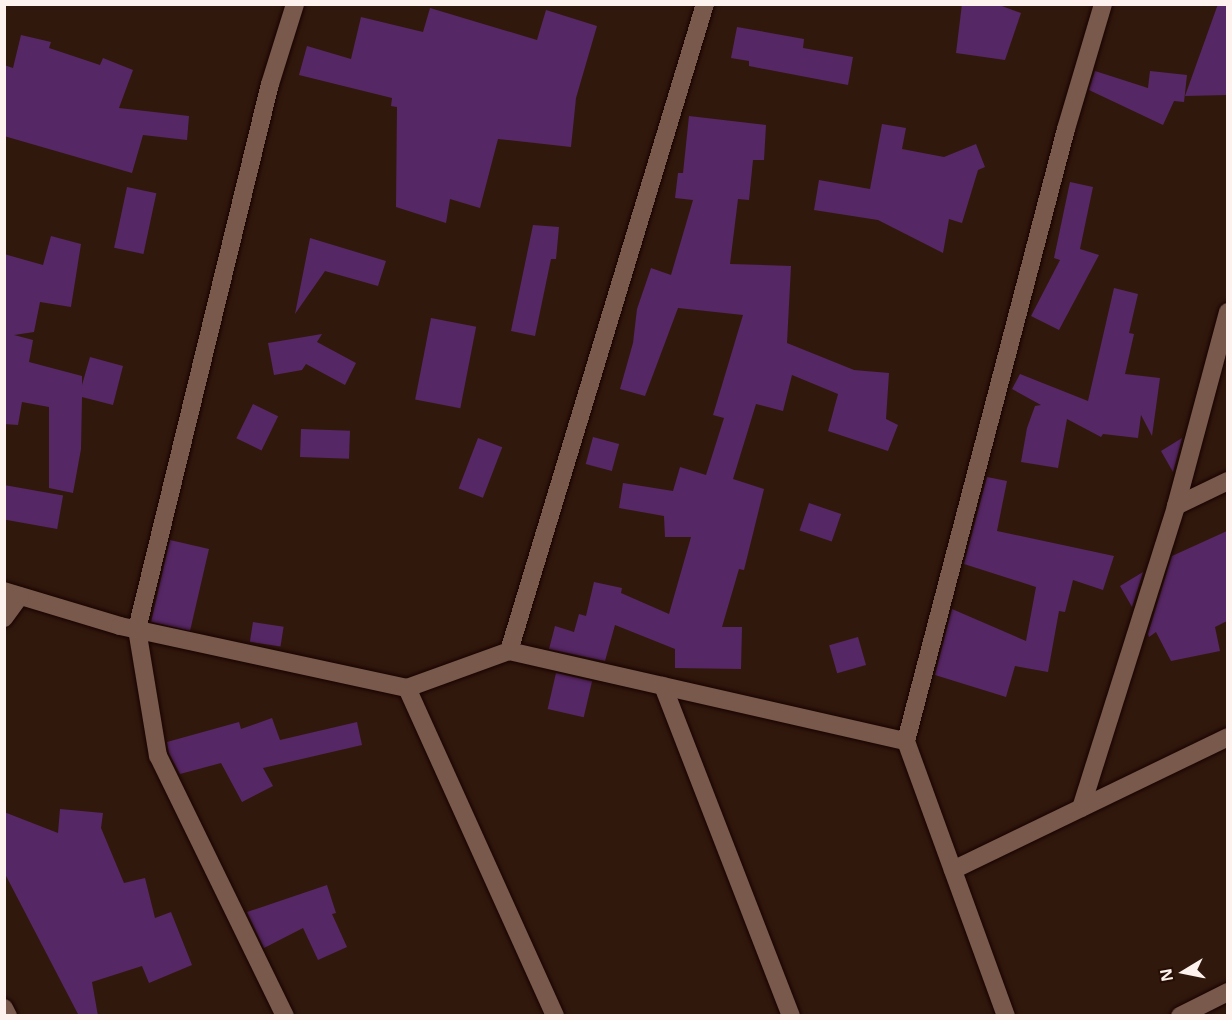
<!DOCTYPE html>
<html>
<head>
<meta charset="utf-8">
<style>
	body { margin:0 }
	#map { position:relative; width:1232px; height:1020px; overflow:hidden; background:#31180d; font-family:"Noto Sans",sans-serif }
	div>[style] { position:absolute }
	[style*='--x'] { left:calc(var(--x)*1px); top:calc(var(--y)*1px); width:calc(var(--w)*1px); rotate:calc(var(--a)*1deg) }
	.building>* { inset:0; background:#562765; transform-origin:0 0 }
	.roads { filter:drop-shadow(0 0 2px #180300) drop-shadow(0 0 2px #180300) }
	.minor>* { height:18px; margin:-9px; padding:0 9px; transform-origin:9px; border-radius:9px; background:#78594c }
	span { translate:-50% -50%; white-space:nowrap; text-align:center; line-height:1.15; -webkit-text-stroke:5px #270e04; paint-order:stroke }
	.frame { position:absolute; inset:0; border:6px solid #fdf2ed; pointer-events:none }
	.north { position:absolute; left:1154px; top:942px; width:60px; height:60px; -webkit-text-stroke:4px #270e04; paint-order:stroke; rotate:260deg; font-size:16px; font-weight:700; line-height:24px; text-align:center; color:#fdf2ed }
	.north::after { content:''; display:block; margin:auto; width:21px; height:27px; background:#fdf2ed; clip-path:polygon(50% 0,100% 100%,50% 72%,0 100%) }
</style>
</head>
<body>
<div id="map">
	<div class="building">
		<div style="clip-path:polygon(962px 4px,999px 5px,1021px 13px,1005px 60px,956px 53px)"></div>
		<div style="clip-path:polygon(1218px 4px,1227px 4px,1227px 95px,1185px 96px)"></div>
		<div style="clip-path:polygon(430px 8px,537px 40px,546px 10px,597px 26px,576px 98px,571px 147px,498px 139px,480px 208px,450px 199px,446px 223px,396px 207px,397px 107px,391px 106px,392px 98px,299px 75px,307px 46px,351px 59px,361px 17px,423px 32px)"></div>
		<div style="clip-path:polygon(737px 27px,804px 39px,803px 48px,853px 57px,848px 85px,749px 66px,749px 61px,731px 58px)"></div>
		<div style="clip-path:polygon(21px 35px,51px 42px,49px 48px,100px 65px,103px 58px,133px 70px,119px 108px,189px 116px,187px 140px,143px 135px,132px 173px,4px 136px,4px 65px,13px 68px)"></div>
		<div style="clip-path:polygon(1095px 71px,1148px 88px,1150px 71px,1187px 75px,1184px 102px,1174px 101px,1163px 125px,1089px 90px)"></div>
		<div style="clip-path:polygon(689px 116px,766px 125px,764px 160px,753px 160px,749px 200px,738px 199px,730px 264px,791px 266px,787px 343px,854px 370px,889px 373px,886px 419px,898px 425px,888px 451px,828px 431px,838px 394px,792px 375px,783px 411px,756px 404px,733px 479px,764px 489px,744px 570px,739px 569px,722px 627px,742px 627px,741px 669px,675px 668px,675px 649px,615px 625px,605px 661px,549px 649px,555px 626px,574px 632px,579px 614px,586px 616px,594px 582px,622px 588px,621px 593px,669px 614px,691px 537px,665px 537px,664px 516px,619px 508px,623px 483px,673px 491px,680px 467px,706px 475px,724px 418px,713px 415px,743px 315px,678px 308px,645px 396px,620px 389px,633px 343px,637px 309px,651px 268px,671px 275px,693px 200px,675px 198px,678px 173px,683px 173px)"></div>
		<div style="clip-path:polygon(882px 124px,906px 128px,902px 149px,944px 157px,976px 144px,985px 167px,978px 170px,962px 223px,949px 219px,943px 253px,878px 220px,814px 210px,819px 180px,870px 189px)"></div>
		<div style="clip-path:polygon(1070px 182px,1093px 187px,1080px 249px,1099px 255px,1059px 330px,1031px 316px,1060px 260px,1054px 258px)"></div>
		<div style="left:127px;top:187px;width:30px;height:62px;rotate:12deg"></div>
		<div style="clip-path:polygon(533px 225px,559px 227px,556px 259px,551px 259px,535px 336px,511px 331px)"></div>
		<div style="clip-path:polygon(51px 236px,81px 244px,71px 307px,40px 302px,34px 332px,14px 335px,33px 340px,29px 362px,82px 376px,82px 385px,90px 357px,123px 366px,113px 405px,82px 397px,81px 449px,73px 493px,49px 488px,49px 407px,22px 402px,18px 425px,4px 424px,4px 254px,43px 265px)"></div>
		<div style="clip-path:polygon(310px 238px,386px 261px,378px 286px,325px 271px,295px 314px)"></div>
		<div style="clip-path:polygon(1114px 288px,1138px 294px,1129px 333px,1134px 334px,1125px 374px,1160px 378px,1152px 436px,1141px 415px,1138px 438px,1103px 434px,1101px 437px,1067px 419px,1058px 468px,1021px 462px,1027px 428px,1035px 406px,1041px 405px,1012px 389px,1020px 374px,1088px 401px)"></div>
		<div style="left:431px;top:318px;width:46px;height:83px;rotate:11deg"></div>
		<div style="clip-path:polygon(322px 334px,317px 342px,356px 363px,345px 385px,306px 364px,302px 370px,274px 375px,268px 343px)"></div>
		<div style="left:253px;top:404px;width:28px;height:38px;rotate:26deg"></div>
		<div style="left:301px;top:429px;width:49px;height:28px;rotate:2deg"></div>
		<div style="left:593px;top:437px;width:27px;height:28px;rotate:15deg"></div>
		<div style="left:478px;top:438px;width:26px;height:54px;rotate:21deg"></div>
		<div style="clip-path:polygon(1182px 438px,1173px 472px,1161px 451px)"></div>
		<div style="clip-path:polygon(987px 477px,1007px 481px,997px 531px,1114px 556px,1103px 590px,1073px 580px,1065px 612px,1059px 611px,1048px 672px,1015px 666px,1006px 697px,935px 675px,952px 609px,1026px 641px,1036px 587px,964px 564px)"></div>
		<div style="left:4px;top:485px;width:60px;height:34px;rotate:10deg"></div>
		<div style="left:809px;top:503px;width:34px;height:29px;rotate:19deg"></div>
		<div style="clip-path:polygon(1227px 531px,1227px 621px,1215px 627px,1220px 651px,1171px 661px,1156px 632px,1149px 637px,1148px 634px,1172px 556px)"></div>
		<div style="left:170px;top:540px;width:40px;height:84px;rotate:13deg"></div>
		<div style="clip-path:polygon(1143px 572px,1132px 607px,1120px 586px)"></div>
		<div style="left:253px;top:622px;width:31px;height:20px;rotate:9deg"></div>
		<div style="left:858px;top:637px;width:29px;height:30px;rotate:74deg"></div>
		<div style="left:556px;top:673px;width:37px;height:37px;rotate:13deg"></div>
		<div style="clip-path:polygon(272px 718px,280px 740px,357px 722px,362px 745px,263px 768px,273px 786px,242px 802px,221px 763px,180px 774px,169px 753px,167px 742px,239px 722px,241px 729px)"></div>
		<div style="clip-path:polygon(60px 809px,103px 813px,101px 828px,124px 883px,145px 878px,155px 918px,171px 912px,192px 965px,149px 983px,142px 966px,92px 982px,98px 1016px,79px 1016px,4px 872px,4px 812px,58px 833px)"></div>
		<div style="clip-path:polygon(327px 885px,336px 913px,332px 914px,347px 947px,318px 960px,303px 928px,264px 948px,247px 912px)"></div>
	</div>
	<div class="roads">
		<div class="minor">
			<div style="--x:1176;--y:506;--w:58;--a:-25.7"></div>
			<div style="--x:4;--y:591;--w:121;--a:16.8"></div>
			<div style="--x:120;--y:626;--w:294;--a:12.2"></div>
			<div style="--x:407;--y:688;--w:109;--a:-19.9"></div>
			<div style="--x:509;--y:651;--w:407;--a:12.8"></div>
			<div style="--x:4;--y:618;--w:27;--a:-54"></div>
			<div style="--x:509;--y:651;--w:676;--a:-73.15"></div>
			<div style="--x:663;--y:686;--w:354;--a:68.8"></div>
			<div style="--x:407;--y:688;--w:360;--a:65.7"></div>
			<div style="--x:1081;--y:808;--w:317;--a:-72.5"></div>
			<div style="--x:1176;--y:506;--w:201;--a:-75"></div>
			<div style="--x:953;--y:870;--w:305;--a:-25.8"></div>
			<div style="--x:4;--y:1008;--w:9;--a:63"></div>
			<div style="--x:285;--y:1016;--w:289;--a:-116"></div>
			<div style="--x:158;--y:756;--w:129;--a:-99.4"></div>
			<div style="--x:137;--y:629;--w:561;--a:-76.29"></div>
			<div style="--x:270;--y:84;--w:84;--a:-72.6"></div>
			<div style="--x:1006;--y:1016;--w:293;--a:-110"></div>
			<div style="--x:906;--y:741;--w:633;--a:-75.35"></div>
			<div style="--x:1066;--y:129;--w:130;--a:-73.5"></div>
			<div style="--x:1180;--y:1016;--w:54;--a:-26.6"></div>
		</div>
	</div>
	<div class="frame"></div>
	<div class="north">N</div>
</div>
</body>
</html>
